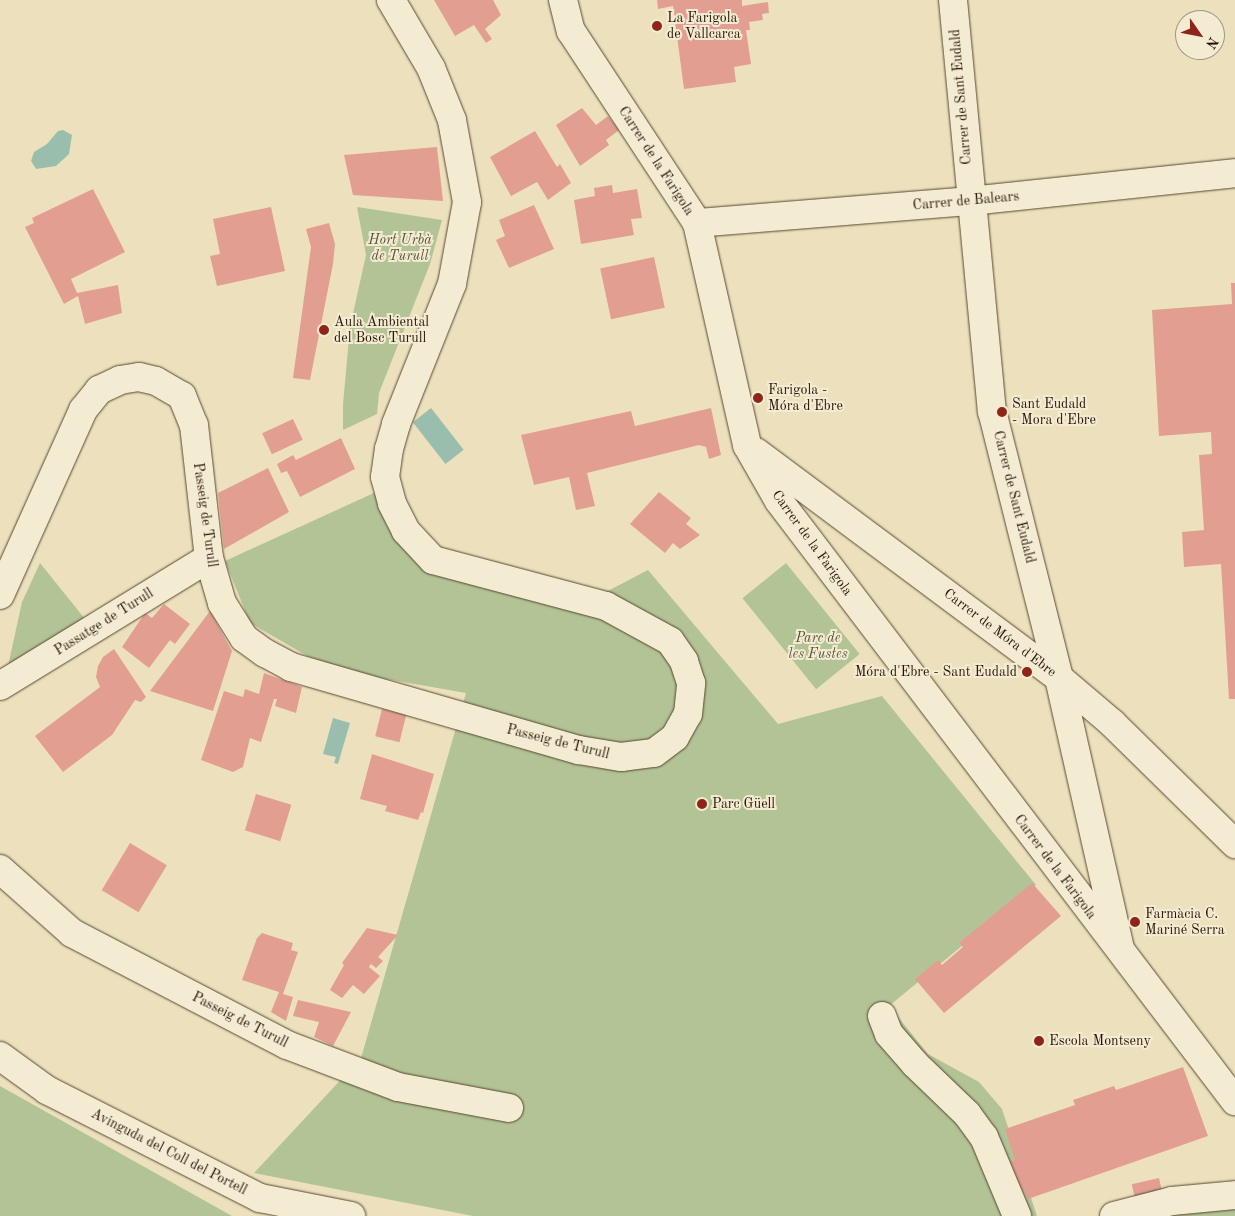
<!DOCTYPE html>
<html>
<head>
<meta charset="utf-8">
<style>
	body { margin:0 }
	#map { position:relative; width:1235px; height:1216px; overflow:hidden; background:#ece1bc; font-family:"Old Standard TT",serif }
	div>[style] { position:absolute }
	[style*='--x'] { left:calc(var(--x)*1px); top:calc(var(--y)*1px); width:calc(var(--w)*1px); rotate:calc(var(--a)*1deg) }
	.green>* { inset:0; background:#b2c495; transform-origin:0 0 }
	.water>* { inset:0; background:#99beae; transform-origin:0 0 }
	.building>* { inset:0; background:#e29f91; transform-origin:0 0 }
	.roads { filter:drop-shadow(0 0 1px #584630) drop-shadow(0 0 1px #584630) }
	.minor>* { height:28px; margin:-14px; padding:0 14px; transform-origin:14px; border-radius:14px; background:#f3ecd3 }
	.dots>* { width:14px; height:14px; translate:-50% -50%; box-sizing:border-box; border:2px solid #f3ecd3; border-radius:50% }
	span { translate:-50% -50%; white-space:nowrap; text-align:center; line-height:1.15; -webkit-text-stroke:4px #f3ecd3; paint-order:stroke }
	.poi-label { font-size:14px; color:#271201 }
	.left { translate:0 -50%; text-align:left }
	.right { translate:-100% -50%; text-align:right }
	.street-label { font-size:14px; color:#271201 }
	.park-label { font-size:14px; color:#585035; font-style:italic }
	.north { position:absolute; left:1175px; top:10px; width:50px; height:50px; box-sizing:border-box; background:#f3ecd3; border:1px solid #a1957f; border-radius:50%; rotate:123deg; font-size:14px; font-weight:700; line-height:20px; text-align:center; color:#271201 }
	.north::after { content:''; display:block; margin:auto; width:18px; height:22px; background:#8f2418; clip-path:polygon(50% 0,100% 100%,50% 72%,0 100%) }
</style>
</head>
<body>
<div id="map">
	<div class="green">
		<div style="clip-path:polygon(357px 207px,442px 220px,430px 264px,379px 393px,377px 414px,343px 430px,343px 404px,350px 327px,366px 255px)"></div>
		<div style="clip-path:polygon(376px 492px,391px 533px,422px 567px,577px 607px,648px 570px,778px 724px,882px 696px,1036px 885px,889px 1006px,928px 1054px,979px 1082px,1002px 1109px,1037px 1216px,473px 1216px,254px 1173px,361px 1058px,466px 693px,363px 675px,309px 657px,250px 623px,225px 561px)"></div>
		<div style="clip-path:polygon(40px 563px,85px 619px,8px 666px,22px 602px)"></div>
		<div style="left:786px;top:563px;width:117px;height:56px;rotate:51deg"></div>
		<div style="clip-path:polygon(0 1086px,232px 1216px,0 1216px)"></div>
		<div style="clip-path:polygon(1212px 1206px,1235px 1206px,1235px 1216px,1171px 1216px)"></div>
	</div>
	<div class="water">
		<div style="clip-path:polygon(63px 130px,72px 135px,69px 154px,56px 166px,36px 169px,31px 161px,34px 152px,47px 144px,58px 131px)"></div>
		<div style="left:431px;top:408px;width:53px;height:23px;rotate:52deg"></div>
		<div style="clip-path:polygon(333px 718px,350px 723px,338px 764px,334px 763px,336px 757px,323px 754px)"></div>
	</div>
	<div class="building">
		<div style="clip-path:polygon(434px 0,493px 0,501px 15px,485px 29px,492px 39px,486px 43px,474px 25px,455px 36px)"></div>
		<div style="clip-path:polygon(657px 0,742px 0,742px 6px,768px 2px,769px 13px,762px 14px,763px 20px,749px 22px,750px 30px,746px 30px,751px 64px,734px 67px,736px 82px,684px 89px,673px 6px,658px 9px)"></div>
		<div style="clip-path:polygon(582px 108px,596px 125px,608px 116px,619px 130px,606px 140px,609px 145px,580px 166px,556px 125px)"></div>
		<div style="clip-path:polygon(535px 131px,557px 167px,560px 164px,571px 183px,548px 200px,537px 182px,511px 196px,490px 157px)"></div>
		<div style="clip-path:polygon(437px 147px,443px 201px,353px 195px,344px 155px)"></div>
		<div style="clip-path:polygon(612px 185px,613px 193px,637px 189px,642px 218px,631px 219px,634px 235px,581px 244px,574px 200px,595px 196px,594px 188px)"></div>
		<div style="clip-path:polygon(93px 189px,125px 252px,71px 279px,77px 293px,118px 285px,122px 313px,85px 324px,78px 296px,64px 304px,25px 227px,34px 223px,32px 218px)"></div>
		<div style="clip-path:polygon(534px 205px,554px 249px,509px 268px,496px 240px,505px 236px,499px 220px)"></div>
		<div style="clip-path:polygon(271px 207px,285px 271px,217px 286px,210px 256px,220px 254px,213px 219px)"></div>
		<div style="clip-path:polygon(329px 223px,335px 244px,333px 264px,310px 380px,293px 378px,311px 247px,306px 229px)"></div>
		<div style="left:654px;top:257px;width:52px;height:55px;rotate:78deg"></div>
		<div style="clip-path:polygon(1231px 283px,1235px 283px,1235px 699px,1229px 699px,1221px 564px,1184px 567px,1182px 532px,1204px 530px,1199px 455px,1212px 454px,1211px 432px,1159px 436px,1152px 310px,1232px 304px)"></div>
		<div style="clip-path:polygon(711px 408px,721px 455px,709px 459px,706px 447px,699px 445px,587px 473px,595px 506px,576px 510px,569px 477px,534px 485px,521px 435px,631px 411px,635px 426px)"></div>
		<div style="left:293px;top:419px;width:23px;height:34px;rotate:65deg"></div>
		<div style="clip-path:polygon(341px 438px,355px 469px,300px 497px,287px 471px,281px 473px,277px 464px,293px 455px,296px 460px)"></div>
		<div style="clip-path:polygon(268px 468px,289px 512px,224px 549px,218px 493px)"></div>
		<div style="clip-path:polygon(659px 492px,691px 518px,686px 524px,700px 535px,680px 549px,673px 543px,665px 553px,630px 524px)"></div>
		<div style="clip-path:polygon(164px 604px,190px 624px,175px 644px,170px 640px,149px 668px,122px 647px,145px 613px,152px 618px)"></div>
		<div style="clip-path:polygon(210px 611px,232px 651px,213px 711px,150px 691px)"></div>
		<div style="clip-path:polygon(114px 649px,146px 697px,141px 702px,135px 700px,112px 735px,63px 772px,35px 736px,100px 687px,96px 677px,98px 666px,103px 657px)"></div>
		<div style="clip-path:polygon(264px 673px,302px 687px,296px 713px,275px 706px,277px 699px,274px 699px,261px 742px,250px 738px,243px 767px,233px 772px,201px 760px,224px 691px,243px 697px,245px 689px,259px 694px)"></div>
		<div style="left:382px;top:709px;width:25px;height:28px;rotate:14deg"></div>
		<div style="clip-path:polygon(372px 754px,434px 774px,423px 813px,421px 812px,418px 820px,385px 811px,387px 806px,360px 799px)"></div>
		<div style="left:256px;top:794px;width:37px;height:38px;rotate:17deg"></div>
		<div style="left:130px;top:843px;width:43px;height:55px;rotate:31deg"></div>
		<div style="clip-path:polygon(1032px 883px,1061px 916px,944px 1013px,915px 979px,938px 960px,942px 965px,963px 947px,959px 943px)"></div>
		<div style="clip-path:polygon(367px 928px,398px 935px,378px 957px,383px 961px,376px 968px,371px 964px,369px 967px,380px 976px,364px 994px,353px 985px,342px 998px,330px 990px,344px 965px,342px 963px)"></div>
		<div style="clip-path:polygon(262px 933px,293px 943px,291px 950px,298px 952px,283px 994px,293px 997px,286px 1021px,271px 1012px,279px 992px,242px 980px,257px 938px)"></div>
		<div style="clip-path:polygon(298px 1000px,351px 1012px,333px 1046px,314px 1037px,319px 1022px,293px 1016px)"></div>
		<div style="clip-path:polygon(1183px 1067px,1208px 1136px,1028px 1199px,1024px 1190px,1015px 1193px,1006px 1163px,1015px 1160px,1005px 1129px,1075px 1105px,1073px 1100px,1114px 1086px,1116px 1090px)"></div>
		<div style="left:1159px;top:1178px;width:13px;height:28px;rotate:77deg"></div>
	</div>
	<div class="roads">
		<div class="minor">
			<div style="--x:563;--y:0;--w:32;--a:76"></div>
			<div style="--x:571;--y:31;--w:230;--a:56.7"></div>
			<div style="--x:697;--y:223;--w:228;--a:77.3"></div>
			<div style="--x:747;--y:445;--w:64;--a:60.3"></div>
			<div style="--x:779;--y:501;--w:754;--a:52.77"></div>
			<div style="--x:953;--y:0;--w:413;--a:84.6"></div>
			<div style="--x:992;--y:411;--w:275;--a:75.9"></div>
			<div style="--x:1059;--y:678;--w:277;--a:77.3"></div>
			<div style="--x:697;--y:223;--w:274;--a:-4.6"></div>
			<div style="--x:970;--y:201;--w:266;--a:-6"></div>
			<div style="--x:756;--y:452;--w:378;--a:36.7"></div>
			<div style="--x:1059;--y:678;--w:70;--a:40.3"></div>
			<div style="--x:1112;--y:723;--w:173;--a:44.5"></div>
			<div style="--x:0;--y:595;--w:203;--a:-65.8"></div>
			<div style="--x:83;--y:410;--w:26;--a:-51"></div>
			<div style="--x:99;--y:390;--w:23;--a:-25"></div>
			<div style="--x:120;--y:380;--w:19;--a:-9"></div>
			<div style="--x:139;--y:377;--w:17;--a:13"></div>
			<div style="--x:156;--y:381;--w:30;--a:30"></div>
			<div style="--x:182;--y:396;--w:31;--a:68"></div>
			<div style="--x:194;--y:425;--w:134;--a:83.6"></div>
			<div style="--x:209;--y:558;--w:47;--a:73.9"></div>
			<div style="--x:222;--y:603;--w:41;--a:57.8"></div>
			<div style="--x:244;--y:638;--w:26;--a:36"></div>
			<div style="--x:265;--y:653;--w:30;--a:28"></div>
			<div style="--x:291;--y:667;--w:300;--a:16.1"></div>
			<div style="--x:579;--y:750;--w:43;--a:9.5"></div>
			<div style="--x:621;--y:757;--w:33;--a:-7"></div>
			<div style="--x:654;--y:753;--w:26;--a:-37"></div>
			<div style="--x:675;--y:737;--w:26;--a:-61"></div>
			<div style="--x:688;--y:714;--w:31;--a:-84"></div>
			<div style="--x:691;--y:683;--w:23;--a:-108"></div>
			<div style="--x:684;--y:661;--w:24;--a:-125"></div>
			<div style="--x:670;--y:641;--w:73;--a:-151.3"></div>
			<div style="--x:606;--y:606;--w:179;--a:-165.1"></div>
			<div style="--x:433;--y:560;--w:40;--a:-133"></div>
			<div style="--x:406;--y:531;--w:31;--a:-117"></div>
			<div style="--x:392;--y:503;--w:27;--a:-105"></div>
			<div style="--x:385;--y:477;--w:28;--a:-82"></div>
			<div style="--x:389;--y:449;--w:26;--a:-74"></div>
			<div style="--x:396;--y:424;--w:151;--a:-68.2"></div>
			<div style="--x:452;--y:284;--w:83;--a:-79.6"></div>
			<div style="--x:467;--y:202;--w:83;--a:-100.4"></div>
			<div style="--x:452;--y:120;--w:56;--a:-112"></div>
			<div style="--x:431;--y:68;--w:79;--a:-120.5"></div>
			<div style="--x:0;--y:686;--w:245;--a:-31.5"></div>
			<div style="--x:0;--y:869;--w:96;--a:41.6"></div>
			<div style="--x:72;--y:933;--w:242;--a:27.5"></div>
			<div style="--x:287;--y:1045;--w:119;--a:20.7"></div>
			<div style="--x:398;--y:1087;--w:113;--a:10.7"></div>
			<div style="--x:882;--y:1016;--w:19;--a:69"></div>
			<div style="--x:889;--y:1034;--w:40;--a:49"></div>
			<div style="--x:915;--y:1064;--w:72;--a:43.9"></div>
			<div style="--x:967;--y:1114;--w:29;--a:54"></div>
			<div style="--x:984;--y:1137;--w:86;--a:67.3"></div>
			<div style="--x:0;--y:1056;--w:58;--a:35.9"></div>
			<div style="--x:47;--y:1090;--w:239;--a:26.9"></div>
			<div style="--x:260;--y:1198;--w:93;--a:11.2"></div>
			<div style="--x:1114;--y:1216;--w:60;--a:-14.5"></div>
			<div style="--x:1172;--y:1201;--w:63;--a:-5.4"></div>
		</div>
	</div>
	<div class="dots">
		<div style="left:657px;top:26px;background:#8f2418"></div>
		<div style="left:324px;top:330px;background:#8f2418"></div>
		<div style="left:758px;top:398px;background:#8f2418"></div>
		<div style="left:1002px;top:412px;background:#8f2418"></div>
		<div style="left:1027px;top:672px;background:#8f2418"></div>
		<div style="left:702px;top:804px;background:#8f2418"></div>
		<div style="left:1135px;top:922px;background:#8f2418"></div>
		<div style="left:1039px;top:1041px;background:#8f2418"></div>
	</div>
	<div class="poi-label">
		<span class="left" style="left:667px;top:26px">La Farigola<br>de Vallcarca</span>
		<span class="left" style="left:334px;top:330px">Aula Ambiental<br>del Bosc Turull</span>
		<span class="left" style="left:768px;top:398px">Farigola -<br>Móra d'Ebre</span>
		<span class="left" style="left:1012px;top:412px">Sant Eudald<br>- Mora d'Ebre</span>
		<span class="right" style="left:1017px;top:672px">Móra d'Ebre - Sant Eudald</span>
		<span class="left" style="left:712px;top:804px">Parc Güell</span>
		<span class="left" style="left:1145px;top:922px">Farmàcia C.<br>Mariné Serra</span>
		<span class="left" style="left:1049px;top:1041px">Escola Montseny</span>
	</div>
	<div class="street-label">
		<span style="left:961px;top:97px;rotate:-95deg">Carrer de Sant Eudald</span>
		<span style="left:656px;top:161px;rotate:57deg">Carrer de la Farigola</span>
		<span style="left:966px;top:201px;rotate:-5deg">Carrer de Balears</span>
		<span style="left:1014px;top:497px;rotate:76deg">Carrer de Sant Eudald</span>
		<span style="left:205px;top:515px;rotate:82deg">Passeig de Turull</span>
		<span style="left:812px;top:543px;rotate:54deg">Carrer de la Farigola</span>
		<span style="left:104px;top:622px;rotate:-32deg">Passatge de Turull</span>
		<span style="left:1000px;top:633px;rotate:37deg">Carrer de Móra d'Ebre</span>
		<span style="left:558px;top:742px;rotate:14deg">Passeig de Turull</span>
		<span style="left:1055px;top:867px;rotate:53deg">Carrer de la Farigola</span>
		<span style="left:240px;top:1020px;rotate:27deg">Passeig de Turull</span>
		<span style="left:169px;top:1152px;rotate:27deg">Avinguda del Coll del Portell</span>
	</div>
	<div class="park-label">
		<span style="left:400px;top:248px">Hort Urbà<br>de Turull</span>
		<span style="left:818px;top:646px">Parc de<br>les Fustes</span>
	</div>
	<div class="north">N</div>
</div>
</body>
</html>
